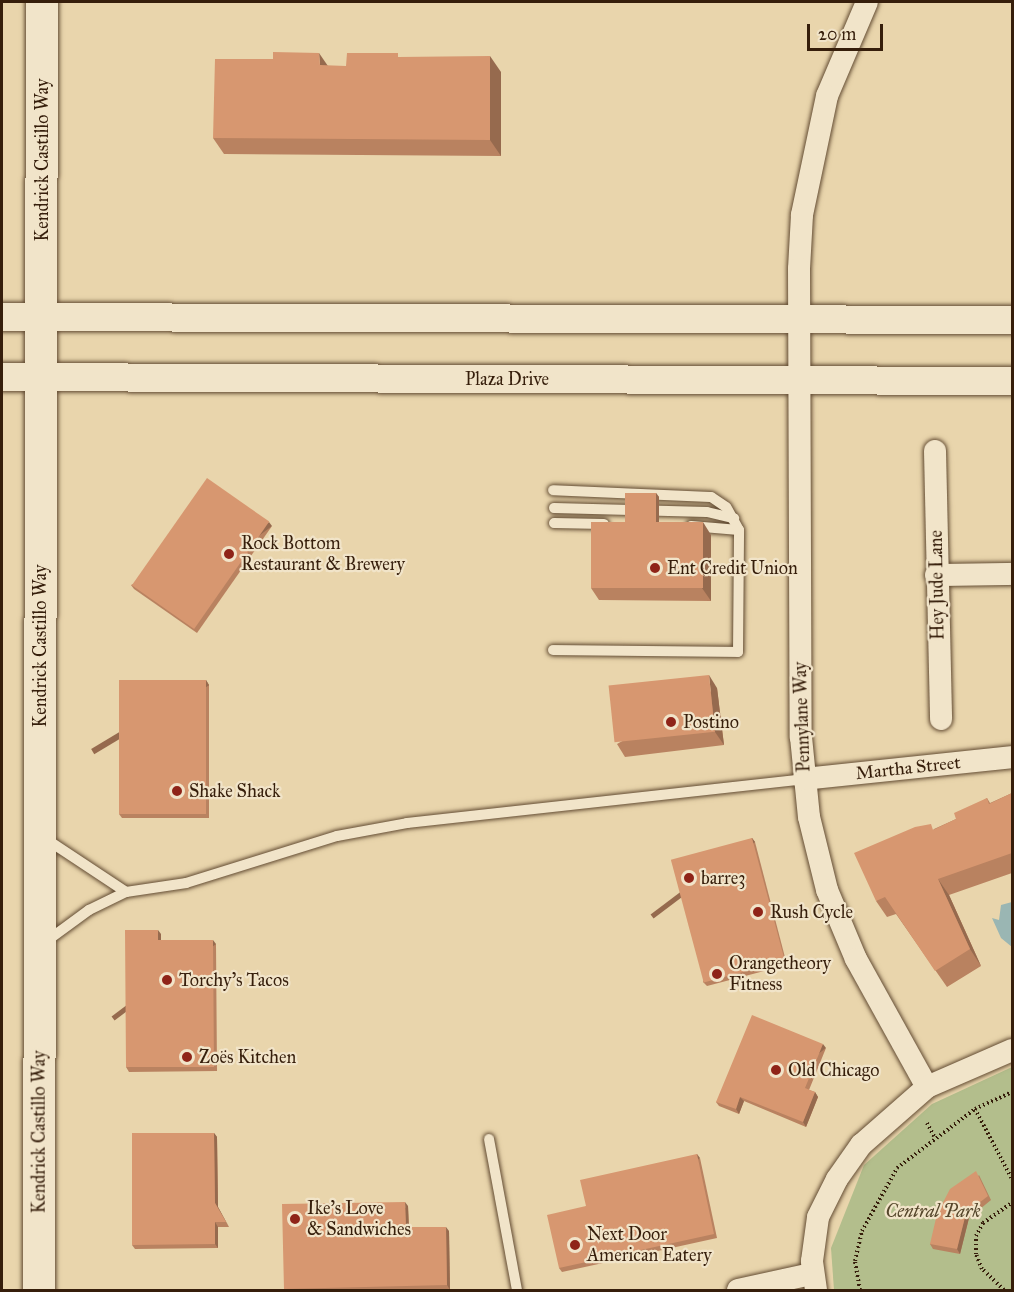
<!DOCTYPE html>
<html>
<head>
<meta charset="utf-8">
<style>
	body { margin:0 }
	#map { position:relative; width:1014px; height:1292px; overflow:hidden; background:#e9d5ac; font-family:"IM FELL Great Primer",serif }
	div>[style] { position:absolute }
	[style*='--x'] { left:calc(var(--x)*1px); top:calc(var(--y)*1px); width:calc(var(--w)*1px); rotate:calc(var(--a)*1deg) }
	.green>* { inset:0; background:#b3be8c }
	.water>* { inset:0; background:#9ab6b3 }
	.path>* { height:4px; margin-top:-2px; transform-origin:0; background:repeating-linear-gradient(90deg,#361e0b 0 1.5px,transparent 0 4.5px) }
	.roads { filter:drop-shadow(0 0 2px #634c33) drop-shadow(0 0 2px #634c33) }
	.service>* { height:10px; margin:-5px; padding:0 5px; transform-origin:5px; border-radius:5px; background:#f1e4c9 }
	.minor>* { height:22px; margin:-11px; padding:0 11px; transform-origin:11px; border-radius:11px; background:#f1e4c9 }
	.tertiary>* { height:28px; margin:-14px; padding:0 14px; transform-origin:14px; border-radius:14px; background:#f1e4c9 }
	.secondary>* { height:32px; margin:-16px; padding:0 16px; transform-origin:16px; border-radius:16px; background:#f1e4c9 }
	.wall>* { inset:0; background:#b98260 }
	.shaded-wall>* { inset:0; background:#966a4e; transform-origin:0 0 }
	.building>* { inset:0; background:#d79770; transform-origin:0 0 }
	.dots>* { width:16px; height:16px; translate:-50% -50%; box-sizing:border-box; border:3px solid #f1e4c9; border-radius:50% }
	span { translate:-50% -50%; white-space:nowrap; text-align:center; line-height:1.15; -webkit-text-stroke:4.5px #f1e4c9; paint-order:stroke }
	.street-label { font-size:18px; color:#361e0b }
	.poi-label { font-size:18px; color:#361e0b }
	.left { translate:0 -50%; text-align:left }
	.park-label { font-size:18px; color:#55462b; font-style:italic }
	.frame { position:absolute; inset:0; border:3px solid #361e0b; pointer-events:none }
	.scale { position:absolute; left:807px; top:24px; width:76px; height:27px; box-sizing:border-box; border:3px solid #361e0b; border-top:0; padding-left:8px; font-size:18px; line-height:21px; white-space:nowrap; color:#361e0b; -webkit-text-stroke:4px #f1e4c9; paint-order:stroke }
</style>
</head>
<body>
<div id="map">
	<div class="green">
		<div style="clip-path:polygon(1012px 1067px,1012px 1290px,834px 1290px,831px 1248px,864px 1165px,932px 1104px)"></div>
	</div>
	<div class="water">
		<div style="clip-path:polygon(1012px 902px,1012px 947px,1001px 938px,992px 918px,999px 920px,1001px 905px)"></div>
	</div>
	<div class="path">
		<div style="--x:975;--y:1109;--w:79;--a:62.1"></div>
		<div style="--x:927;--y:1123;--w:15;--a:62"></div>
		<div style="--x:860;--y:1290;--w:29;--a:-100"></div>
		<div style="--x:855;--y:1261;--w:31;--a:-77"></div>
		<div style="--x:862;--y:1231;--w:72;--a:-60.9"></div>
		<div style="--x:897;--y:1168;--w:98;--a:-37.1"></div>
		<div style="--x:975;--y:1109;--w:41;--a:-24.7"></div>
		<div style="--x:1004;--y:1290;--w:30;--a:-136"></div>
		<div style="--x:982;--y:1269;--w:16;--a:-112"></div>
		<div style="--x:976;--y:1254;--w:18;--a:-90"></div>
		<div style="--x:976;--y:1236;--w:15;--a:-62"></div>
		<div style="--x:983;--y:1223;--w:35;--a:-35"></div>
	</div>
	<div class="roads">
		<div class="service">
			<div style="--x:554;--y:508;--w:153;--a:1.5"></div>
			<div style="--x:707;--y:512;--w:28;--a:13"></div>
			<div style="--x:554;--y:523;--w:50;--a:1.1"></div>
			<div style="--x:691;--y:526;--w:48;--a:4.8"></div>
			<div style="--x:553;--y:650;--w:185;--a:0.6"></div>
			<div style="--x:738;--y:652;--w:122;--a:-89.5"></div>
			<div style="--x:739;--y:530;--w:26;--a:-119"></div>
			<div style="--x:726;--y:507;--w:18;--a:-146"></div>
			<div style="--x:711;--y:497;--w:158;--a:-177.5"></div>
			<div style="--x:46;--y:839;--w:96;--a:33.5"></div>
			<div style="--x:44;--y:943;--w:56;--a:-36.3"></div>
			<div style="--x:89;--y:910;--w:41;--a:-25.9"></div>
			<div style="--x:126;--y:892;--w:61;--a:-8.5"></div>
			<div style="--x:186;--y:883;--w:158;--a:-17.3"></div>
			<div style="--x:337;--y:836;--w:71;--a:-10.5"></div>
			<div style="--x:407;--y:823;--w:399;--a:-6.3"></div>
			<div style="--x:489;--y:1139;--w:154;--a:79.5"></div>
		</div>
		<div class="minor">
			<div style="--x:867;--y:2;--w:102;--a:113.1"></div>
			<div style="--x:827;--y:96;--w:122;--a:101.9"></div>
			<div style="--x:802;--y:215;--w:54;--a:93.2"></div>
			<div style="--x:799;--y:269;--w:468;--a:89.8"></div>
			<div style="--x:801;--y:737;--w:80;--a:84.3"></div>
			<div style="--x:809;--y:817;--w:75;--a:76.1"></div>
			<div style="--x:827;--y:890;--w:75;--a:67.2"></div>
			<div style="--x:856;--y:959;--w:146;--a:61"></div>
			<div style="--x:935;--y:451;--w:268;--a:88.7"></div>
			<div style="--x:936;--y:575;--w:76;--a:-0.8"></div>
			<div style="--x:804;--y:779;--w:209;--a:-6"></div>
			<div style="--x:738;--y:1290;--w:75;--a:-12.4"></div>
			<div style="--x:816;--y:1290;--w:29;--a:-98"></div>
			<div style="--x:812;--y:1261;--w:44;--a:-82.2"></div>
			<div style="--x:818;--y:1217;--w:42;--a:-63.4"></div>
			<div style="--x:837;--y:1179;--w:42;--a:-54.8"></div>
			<div style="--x:861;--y:1145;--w:88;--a:-41.3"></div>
			<div style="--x:927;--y:1087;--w:93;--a:-23.5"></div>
		</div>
		<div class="tertiary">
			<div style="--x:2;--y:317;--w:1010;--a:0.17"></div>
			<div style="--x:2;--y:377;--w:1010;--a:0.23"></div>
		</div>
		<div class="secondary">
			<div style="--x:39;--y:1290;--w:1288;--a:-89.87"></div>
		</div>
	</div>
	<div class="wall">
		<div style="clip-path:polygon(401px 57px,501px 72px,501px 156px,224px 154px,213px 138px,273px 59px,327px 66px,346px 66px)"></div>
		<div style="clip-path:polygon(656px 493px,659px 497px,659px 522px,711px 535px,711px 601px,599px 600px,591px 588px)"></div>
		<div style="clip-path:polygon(272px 526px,197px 633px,134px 589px,131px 585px)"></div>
		<div style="clip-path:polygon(206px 680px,209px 685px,209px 818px,122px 818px,119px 814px)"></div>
		<div style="clip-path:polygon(717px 688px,724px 745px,625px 757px,617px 744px)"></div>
		<div style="clip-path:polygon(1012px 793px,1012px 873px,949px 895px,981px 966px,947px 987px,896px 914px,887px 917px,876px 901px,934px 829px,956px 819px,987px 798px,990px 803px)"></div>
		<div style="clip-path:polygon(752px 838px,755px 842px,787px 965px,707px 986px,703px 982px)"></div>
		<div style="clip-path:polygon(161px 934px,161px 940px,216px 944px,217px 1071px,129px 1072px,126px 1067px)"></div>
		<div style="clip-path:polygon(826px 1048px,809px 1090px,815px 1092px,818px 1097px,806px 1127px,744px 1101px,739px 1114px,719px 1106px,716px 1102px)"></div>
		<div style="clip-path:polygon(214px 1133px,217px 1137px,218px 1207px,229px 1227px,218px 1227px,218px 1248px,135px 1249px,132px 1245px)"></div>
		<div style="clip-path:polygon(700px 1158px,717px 1238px,562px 1272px,559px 1268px,586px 1206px)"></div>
		<div style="clip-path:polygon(979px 1175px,991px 1200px,969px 1218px,960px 1254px,933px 1249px,930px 1244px)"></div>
		<div style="clip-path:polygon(408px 1206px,409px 1227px,449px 1231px,450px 1290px,285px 1290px,284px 1289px)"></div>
	</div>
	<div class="shaded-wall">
		<div style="clip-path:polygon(319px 53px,330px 69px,320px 65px)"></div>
		<div style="clip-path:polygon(490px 56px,501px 72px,501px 156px,490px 140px)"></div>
		<div style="clip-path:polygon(656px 493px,659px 497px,659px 534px,656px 530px)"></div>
		<div style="left:269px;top:522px;width:5px;height:131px;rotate:53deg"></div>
		<div style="clip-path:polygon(703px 522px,711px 535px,711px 601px,702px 588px)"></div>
		<div style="clip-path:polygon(709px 675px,717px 688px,724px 745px,715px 732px)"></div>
		<div style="left:206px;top:680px;width:6px;height:134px;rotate:59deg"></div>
		<div style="left:752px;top:838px;width:5px;height:127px;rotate:53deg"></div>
		<div style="clip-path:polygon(938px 879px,949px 895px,981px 966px,970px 949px)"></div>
		<div style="clip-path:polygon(158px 930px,161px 934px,161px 944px,158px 940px)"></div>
		<div style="left:213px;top:940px;width:5px;height:127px;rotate:53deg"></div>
		<div style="left:823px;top:1044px;width:5px;height:48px;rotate:53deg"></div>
		<div style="clip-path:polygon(815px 1092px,818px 1097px,806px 1127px,803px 1122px)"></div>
		<div style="clip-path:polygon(740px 1097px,744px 1101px,739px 1114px,736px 1109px)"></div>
		<div style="clip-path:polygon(214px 1133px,217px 1137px,218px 1207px,229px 1227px,215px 1203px)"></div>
		<div style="left:697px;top:1154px;width:5px;height:82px;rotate:53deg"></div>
		<div style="clip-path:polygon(405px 1202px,408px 1206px,409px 1232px,406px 1227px)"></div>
		<div style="clip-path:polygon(966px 1213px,969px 1218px,960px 1254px,957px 1249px)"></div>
		<div style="clip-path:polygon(215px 1222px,218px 1227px,218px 1248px,215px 1244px)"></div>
		<div style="clip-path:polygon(446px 1227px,449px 1231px,450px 1290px,447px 1285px)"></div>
	</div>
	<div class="building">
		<div style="clip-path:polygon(273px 52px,319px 53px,320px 65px,346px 66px,347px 53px,398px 53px,398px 57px,490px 56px,490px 140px,213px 138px,215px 59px,273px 59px)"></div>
		<div style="left:207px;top:478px;width:76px;height:131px;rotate:35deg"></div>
		<div style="left:625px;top:493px;width:31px;height:29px"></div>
		<div style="left:591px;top:522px;width:112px;height:66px"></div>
		<div style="left:709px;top:675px;width:57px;height:101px;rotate:84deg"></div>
		<div style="left:119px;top:680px;width:87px;height:134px"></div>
		<div style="clip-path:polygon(1012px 793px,1012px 853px,938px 879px,970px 949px,935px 971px,885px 897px,876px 901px,854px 853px,915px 827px,931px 824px,933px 830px,956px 819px,954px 813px,987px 798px,989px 804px)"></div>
		<div style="left:752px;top:838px;width:127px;height:84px;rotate:75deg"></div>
		<div style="clip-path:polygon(125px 930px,158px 930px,158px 940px,213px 940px,214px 1067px,126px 1067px)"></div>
		<div style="clip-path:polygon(752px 1015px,823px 1044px,805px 1088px,815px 1092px,803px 1122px,740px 1097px,736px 1109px,716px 1102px)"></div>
		<div style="clip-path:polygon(132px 1133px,214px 1133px,215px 1203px,226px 1222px,215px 1222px,215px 1244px,132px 1245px)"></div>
		<div style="clip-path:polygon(697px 1154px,714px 1234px,559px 1268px,547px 1215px,586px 1206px,580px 1180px)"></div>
		<div style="clip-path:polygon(976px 1171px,988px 1196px,966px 1213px,957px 1249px,930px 1244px,937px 1214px,950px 1189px)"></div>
		<div style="clip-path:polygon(405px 1202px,406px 1227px,446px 1227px,447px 1285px,284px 1289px,282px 1204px)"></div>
	</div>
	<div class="dots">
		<div style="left:229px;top:554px;background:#8f2418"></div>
		<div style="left:655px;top:568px;background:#8f2418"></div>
		<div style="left:671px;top:722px;background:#8f2418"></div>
		<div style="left:177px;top:791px;background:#8f2418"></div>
		<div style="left:689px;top:878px;background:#8f2418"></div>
		<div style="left:758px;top:912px;background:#8f2418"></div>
		<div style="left:717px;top:974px;background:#8f2418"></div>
		<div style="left:167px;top:980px;background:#8f2418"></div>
		<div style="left:187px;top:1057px;background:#8f2418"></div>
		<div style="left:776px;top:1070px;background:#8f2418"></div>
		<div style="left:295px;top:1219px;background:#8f2418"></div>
		<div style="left:575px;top:1245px;background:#8f2418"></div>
	</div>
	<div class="street-label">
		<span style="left:42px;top:160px;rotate:-90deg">Kendrick Castillo Way</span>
		<span style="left:507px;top:379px">Plaza Drive</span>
		<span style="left:937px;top:585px;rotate:-91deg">Hey Jude Lane</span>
		<span style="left:40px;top:646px;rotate:-90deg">Kendrick Castillo Way</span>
		<span style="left:802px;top:717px;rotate:-92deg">Pennylane Way</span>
		<span style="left:908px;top:768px;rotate:-6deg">Martha Street</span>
		<span style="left:39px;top:1132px;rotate:-90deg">Kendrick Castillo Way</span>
	</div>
	<div class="poi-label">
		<span class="left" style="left:241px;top:554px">Rock Bottom<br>Restaurant &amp; Brewery</span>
		<span class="left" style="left:667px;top:568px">Ent Credit Union</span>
		<span class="left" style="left:683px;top:722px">Postino</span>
		<span class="left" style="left:189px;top:791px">Shake Shack</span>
		<span class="left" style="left:701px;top:878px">barre3</span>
		<span class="left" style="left:770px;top:912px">Rush Cycle</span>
		<span class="left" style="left:729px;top:974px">Orangetheory<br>Fitness</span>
		<span class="left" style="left:179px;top:980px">Torchy's Tacos</span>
		<span class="left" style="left:199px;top:1057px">Zoës Kitchen</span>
		<span class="left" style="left:788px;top:1070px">Old Chicago</span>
		<span class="left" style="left:307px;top:1219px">Ike’s Love<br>&amp; Sandwiches</span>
		<span class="left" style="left:587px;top:1245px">Next Door<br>American Eatery</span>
	</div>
	<div class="park-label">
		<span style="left:933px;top:1211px">Central Park</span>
	</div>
	<div class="frame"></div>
	<div class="scale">20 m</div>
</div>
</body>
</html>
